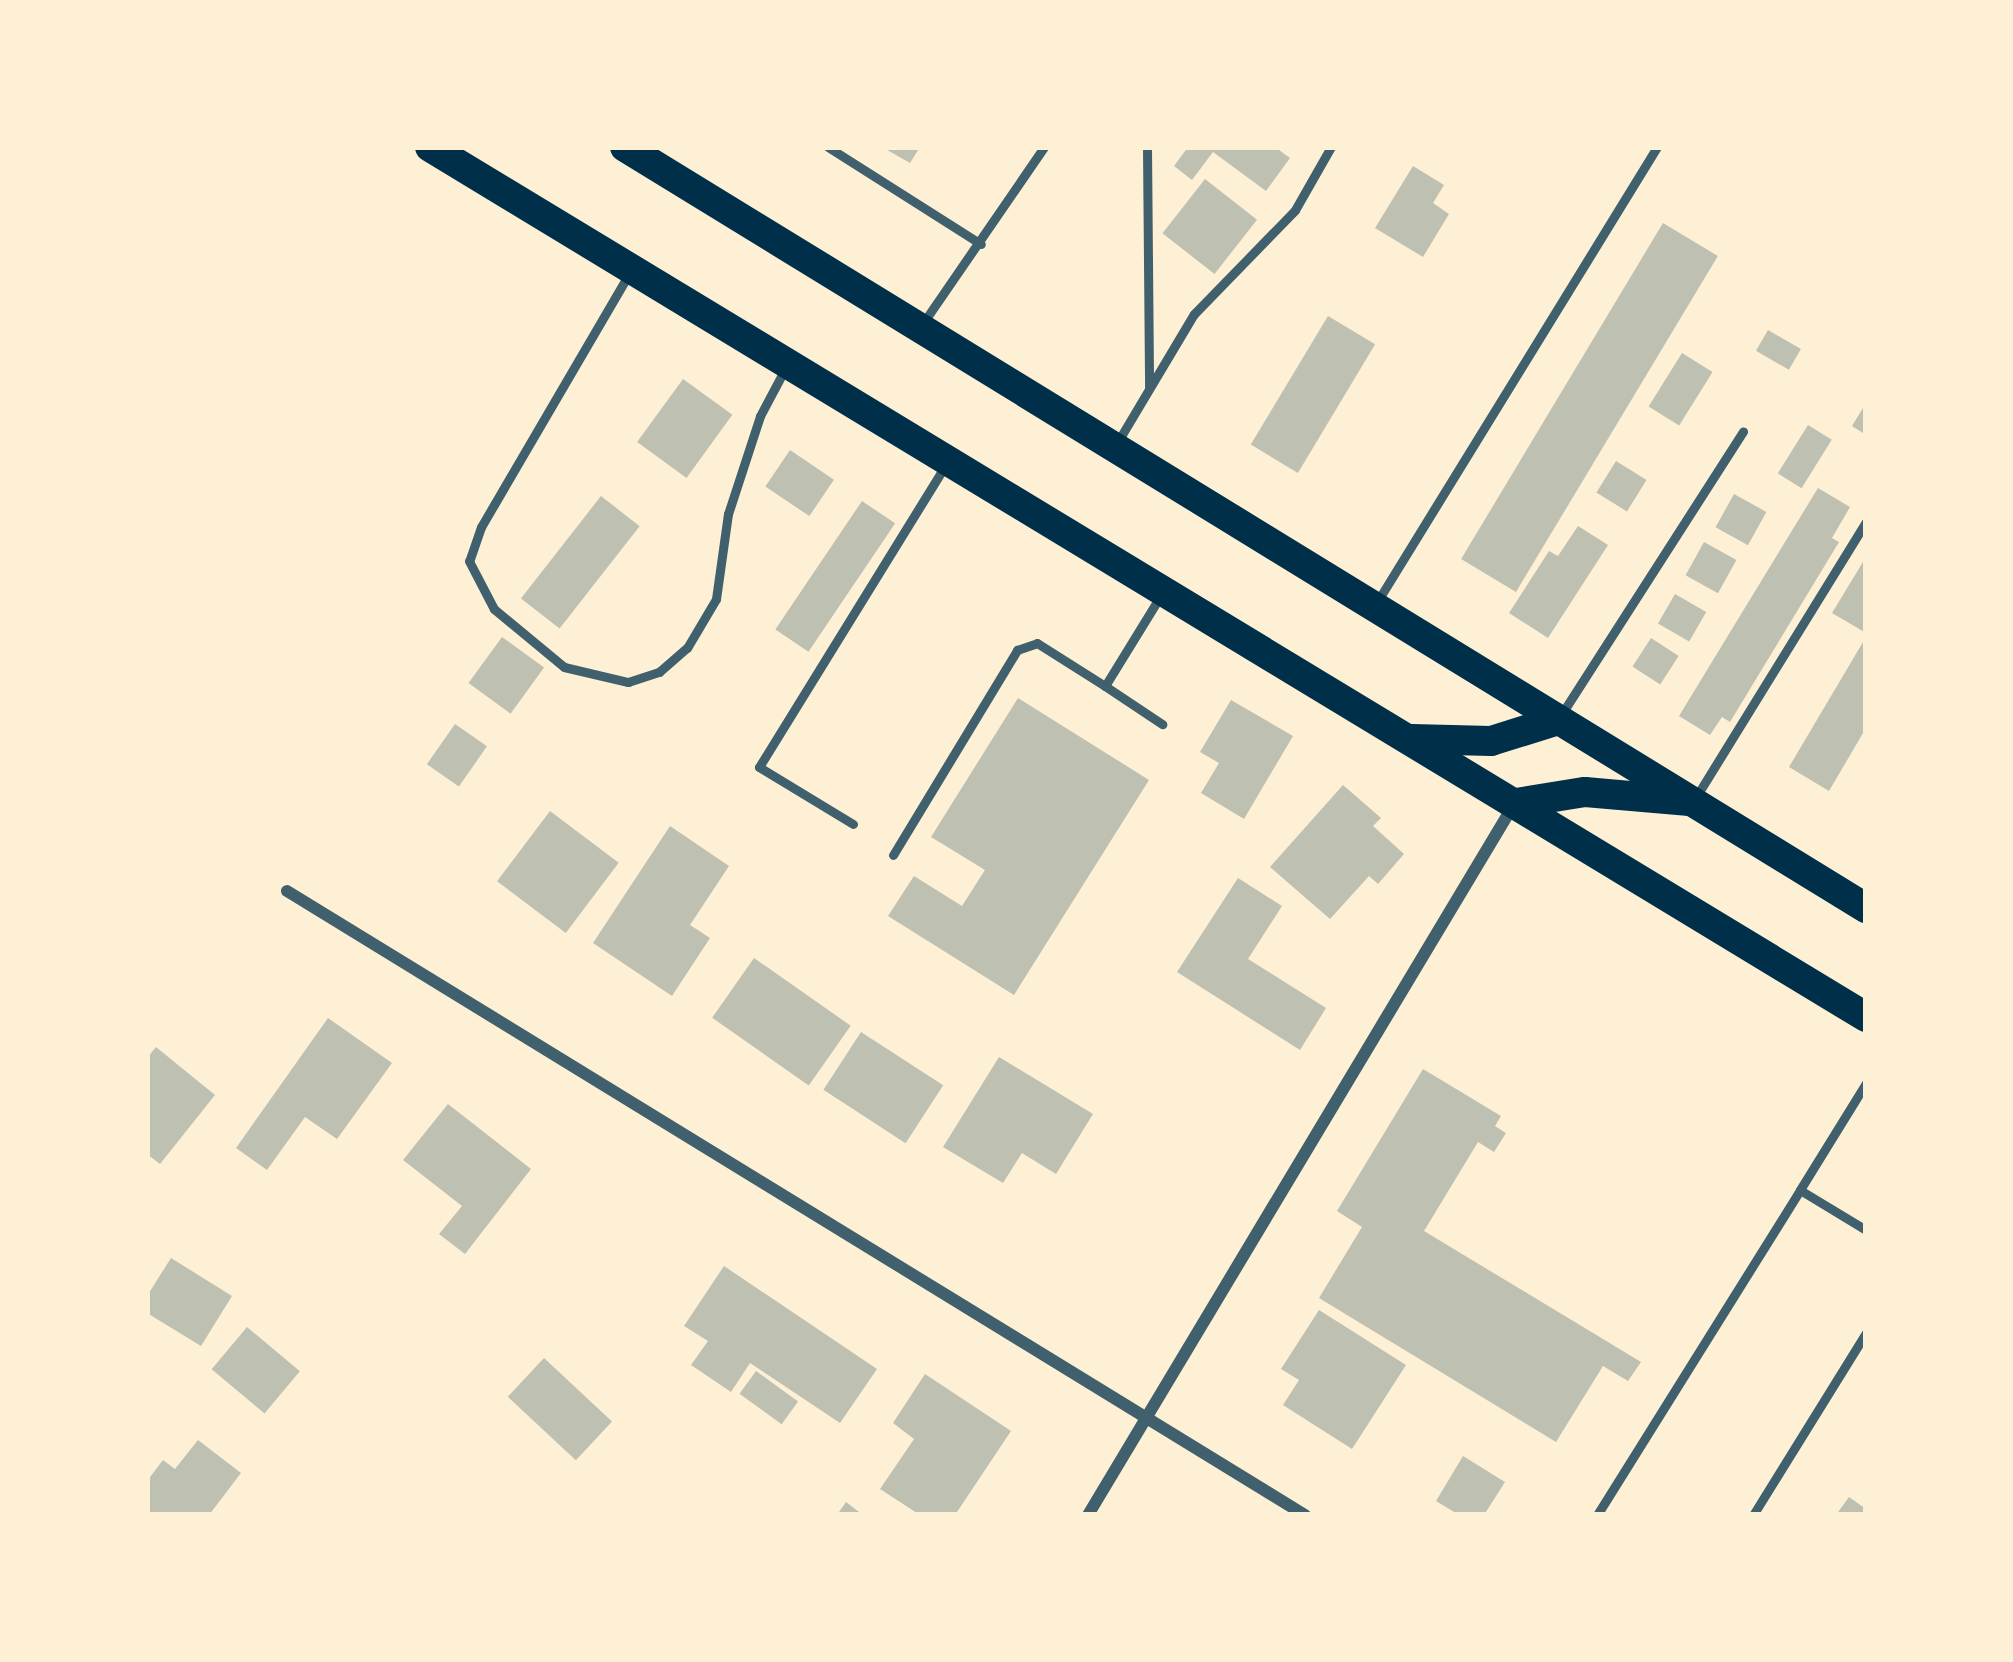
<!DOCTYPE html>
<html>
<head>
<meta charset="utf-8">
<style>
	body { margin:0 }
	#map { position:relative; width:2013px; height:1662px; overflow:hidden; background:#fdf0d5; font-family:"Fira Sans",sans-serif }
	div>[style] { position:absolute }
	[style*='--x'] { left:calc(var(--x)*1px); top:calc(var(--y)*1px); width:calc(var(--w)*1px); rotate:calc(var(--a)*1deg) }
	.building>* { inset:0; background:#bec0b2; transform-origin:0 0 }
	.service>* { height:9px; margin:-4.5px; padding:0 4.5px; transform-origin:4.5px; border-radius:4.5px; background:#3f606c }
	.minor>* { height:12px; margin:-6px; padding:0 6px; transform-origin:6px; border-radius:6px; background:#3f606c }
	.primary>* { height:30px; margin:-15px; padding:0 15px; transform-origin:15px; border-radius:15px; background:#003049 }
	span { translate:-50% -50%; white-space:nowrap; text-align:center; line-height:1.15; -webkit-text-stroke:9px #fdf0d5; paint-order:stroke }
	.frame { position:absolute; inset:0; border:150px solid #fdf0d5; pointer-events:none }
</style>
</head>
<body>
<div id="map">
	<div class="building">
		<div style="clip-path:polygon(882px 147px,920px 147px,910px 163px)"></div>
		<div style="clip-path:polygon(1188px 147px,1275px 147px,1290px 158px,1266px 191px,1213px 152px,1192px 180px,1174px 166px)"></div>
		<div style="clip-path:polygon(1413px 166px,1444px 185px,1433px 203px,1449px 214px,1423px 257px,1375px 228px)"></div>
		<div style="left:1205px;top:179px;width:66px;height:69px;rotate:38deg"></div>
		<div style="left:1663px;top:223px;width:64px;height:392px;rotate:31deg"></div>
		<div style="left:1328px;top:316px;width:55px;height:150px;rotate:31deg"></div>
		<div style="left:1768px;top:330px;width:38px;height:24px;rotate:30deg"></div>
		<div style="left:1682px;top:353px;width:36px;height:63px;rotate:32deg"></div>
		<div style="left:683px;top:379px;width:61px;height:78px;rotate:36deg"></div>
		<div style="clip-path:polygon(1866px 403px,1866px 435px,1852px 426px)"></div>
		<div style="left:1808px;top:425px;width:28px;height:57px;rotate:32deg"></div>
		<div style="left:790px;top:450px;width:53px;height:44px;rotate:34deg"></div>
		<div style="left:1616px;top:461px;width:36px;height:37px;rotate:32deg"></div>
		<div style="clip-path:polygon(1818px 488px,1850px 507px,1832px 538px,1839px 542px,1730px 722px,1722px 717px,1710px 735px,1679px 716px)"></div>
		<div style="left:1734px;top:494px;width:37px;height:38px;rotate:29deg"></div>
		<div style="left:601px;top:496px;width:49px;height:130px;rotate:38deg"></div>
		<div style="left:862px;top:501px;width:40px;height:155px;rotate:34deg"></div>
		<div style="clip-path:polygon(1578px 526px,1608px 545px,1548px 638px,1509px 613px,1549px 551px,1558px 556px)"></div>
		<div style="left:1704px;top:542px;width:37px;height:38px;rotate:29deg"></div>
		<div style="clip-path:polygon(1866px 557px,1866px 633px,1832px 613px)"></div>
		<div style="left:1675px;top:594px;width:36px;height:34px;rotate:30deg"></div>
		<div style="left:502px;top:637px;width:52px;height:57px;rotate:36deg"></div>
		<div style="clip-path:polygon(1866px 637px,1866px 728px,1829px 791px,1789px 767px)"></div>
		<div style="left:1651px;top:638px;width:33px;height:34px;rotate:33deg"></div>
		<div style="clip-path:polygon(1018px 698px,1149px 780px,1014px 995px,888px 916px,914px 876px,962px 906px,985px 870px,931px 837px)"></div>
		<div style="clip-path:polygon(1231px 700px,1293px 736px,1244px 819px,1201px 793px,1219px 763px,1200px 752px)"></div>
		<div style="left:455px;top:724px;width:39px;height:49px;rotate:35deg"></div>
		<div style="clip-path:polygon(1343px 785px,1381px 818px,1373px 826px,1404px 854px,1378px 884px,1369px 876px,1330px 919px,1270px 867px)"></div>
		<div style="left:550px;top:811px;width:86px;height:88px;rotate:37deg"></div>
		<div style="clip-path:polygon(670px 826px,729px 866px,690px 925px,710px 938px,672px 996px,593px 943px)"></div>
		<div style="clip-path:polygon(1238px 878px,1282px 906px,1248px 959px,1326px 1008px,1300px 1050px,1177px 972px)"></div>
		<div style="left:754px;top:958px;width:118px;height:73px;rotate:35deg"></div>
		<div style="clip-path:polygon(328px 1018px,392px 1063px,337px 1139px,305px 1117px,267px 1170px,236px 1148px)"></div>
		<div style="left:861px;top:1032px;width:98px;height:69px;rotate:33deg"></div>
		<div style="clip-path:polygon(156px 1047px,215px 1095px,160px 1164px,147px 1154px,147px 1058px)"></div>
		<div style="clip-path:polygon(999px 1057px,1093px 1114px,1056px 1174px,1022px 1153px,1003px 1183px,943px 1147px)"></div>
		<div style="clip-path:polygon(1423px 1069px,1501px 1116px,1495px 1126px,1506px 1133px,1494px 1152px,1478px 1142px,1424px 1231px,1641px 1362px,1628px 1381px,1603px 1366px,1556px 1442px,1319px 1298px,1362px 1227px,1337px 1211px)"></div>
		<div style="clip-path:polygon(448px 1104px,531px 1169px,465px 1254px,439px 1234px,462px 1206px,403px 1160px)"></div>
		<div style="clip-path:polygon(171px 1258px,232px 1296px,201px 1346px,147px 1313px,147px 1296px)"></div>
		<div style="clip-path:polygon(724px 1266px,877px 1369px,840px 1423px,750px 1363px,731px 1392px,691px 1365px,708px 1341px,684px 1326px)"></div>
		<div style="clip-path:polygon(1319px 1310px,1406px 1365px,1352px 1449px,1283px 1405px,1299px 1380px,1281px 1369px)"></div>
		<div style="left:247px;top:1327px;width:69px;height:55px;rotate:40deg"></div>
		<div style="left:544px;top:1358px;width:93px;height:53px;rotate:43deg"></div>
		<div style="left:756px;top:1371px;width:52px;height:28px;rotate:36deg"></div>
		<div style="clip-path:polygon(925px 1374px,1011px 1431px,955px 1515px,920px 1515px,880px 1489px,914px 1439px,893px 1423px)"></div>
		<div style="clip-path:polygon(198px 1440px,241px 1473px,209px 1515px,147px 1515px,147px 1481px,163px 1460px,175px 1469px)"></div>
		<div style="clip-path:polygon(1463px 1456px,1505px 1482px,1484px 1515px,1459px 1515px,1436px 1501px)"></div>
		<div style="clip-path:polygon(1849px 1497px,1866px 1509px,1866px 1515px,1836px 1515px)"></div>
		<div style="clip-path:polygon(846px 1502px,863px 1515px,837px 1515px)"></div>
	</div>
	<div class="service">
		<div style="--x:828;--y:147;--w:181;--a:32.4"></div>
		<div style="--x:1147;--y:147;--w:241;--a:89.5"></div>
		<div style="--x:630;--y:272;--w:295;--a:120.3"></div>
		<div style="--x:481;--y:527;--w:36;--a:109"></div>
		<div style="--x:469;--y:561;--w:54;--a:62.5"></div>
		<div style="--x:494;--y:609;--w:91;--a:39.6"></div>
		<div style="--x:564;--y:667;--w:66;--a:13.2"></div>
		<div style="--x:628;--y:682;--w:33;--a:-18"></div>
		<div style="--x:659;--y:672;--w:37;--a:-41"></div>
		<div style="--x:687;--y:648;--w:57;--a:-59.4"></div>
		<div style="--x:716;--y:599;--w:86;--a:-82"></div>
		<div style="--x:728;--y:514;--w:103;--a:-71.9"></div>
		<div style="--x:760;--y:416;--w:53;--a:-62"></div>
		<div style="--x:921;--y:326;--w:217;--a:-55.5"></div>
		<div style="--x:1117;--y:443;--w:150;--a:-59.2"></div>
		<div style="--x:1194;--y:314;--w:145;--a:-45.8"></div>
		<div style="--x:1295;--y:210;--w:73;--a:-60.3"></div>
		<div style="--x:1377;--y:602;--w:534;--a:-58.39"></div>
		<div style="--x:1105;--y:686;--w:69;--a:33.7"></div>
		<div style="--x:1561;--y:715;--w:337;--a:-57.3"></div>
		<div style="--x:1696;--y:797;--w:323;--a:-58.3"></div>
		<div style="--x:853;--y:824;--w:110;--a:-148.8"></div>
		<div style="--x:759;--y:767;--w:354;--a:-58.3"></div>
		<div style="--x:893;--y:855;--w:240;--a:-58.8"></div>
		<div style="--x:1017;--y:650;--w:21;--a:-19"></div>
		<div style="--x:1037;--y:643;--w:80;--a:32.3"></div>
		<div style="--x:1105;--y:686;--w:107;--a:-58.4"></div>
		<div style="--x:1866;--y:1083;--w:126;--a:121.7"></div>
		<div style="--x:1800;--y:1190;--w:77;--a:31.2"></div>
		<div style="--x:1597;--y:1515;--w:383;--a:-58"></div>
		<div style="--x:1753;--y:1515;--w:214;--a:-58.2"></div>
	</div>
	<div class="minor">
		<div style="--x:287;--y:891;--w:1194;--a:31.51"></div>
		<div style="--x:1088;--y:1515;--w:827;--a:-59.06"></div>
	</div>
	<div class="primary">
		<div style="--x:430;--y:147;--w:1679;--a:31.21"></div>
		<div style="--x:625;--y:147;--w:1456;--a:31.52"></div>
		<div style="--x:1412;--y:739;--w:79;--a:1.5"></div>
		<div style="--x:1491;--y:741;--w:70;--a:-17.4"></div>
		<div style="--x:1516;--y:803;--w:70;--a:-9.1"></div>
		<div style="--x:1585;--y:792;--w:102;--a:5"></div>
	</div>
	<div class="frame"></div>
</div>
</body>
</html>
